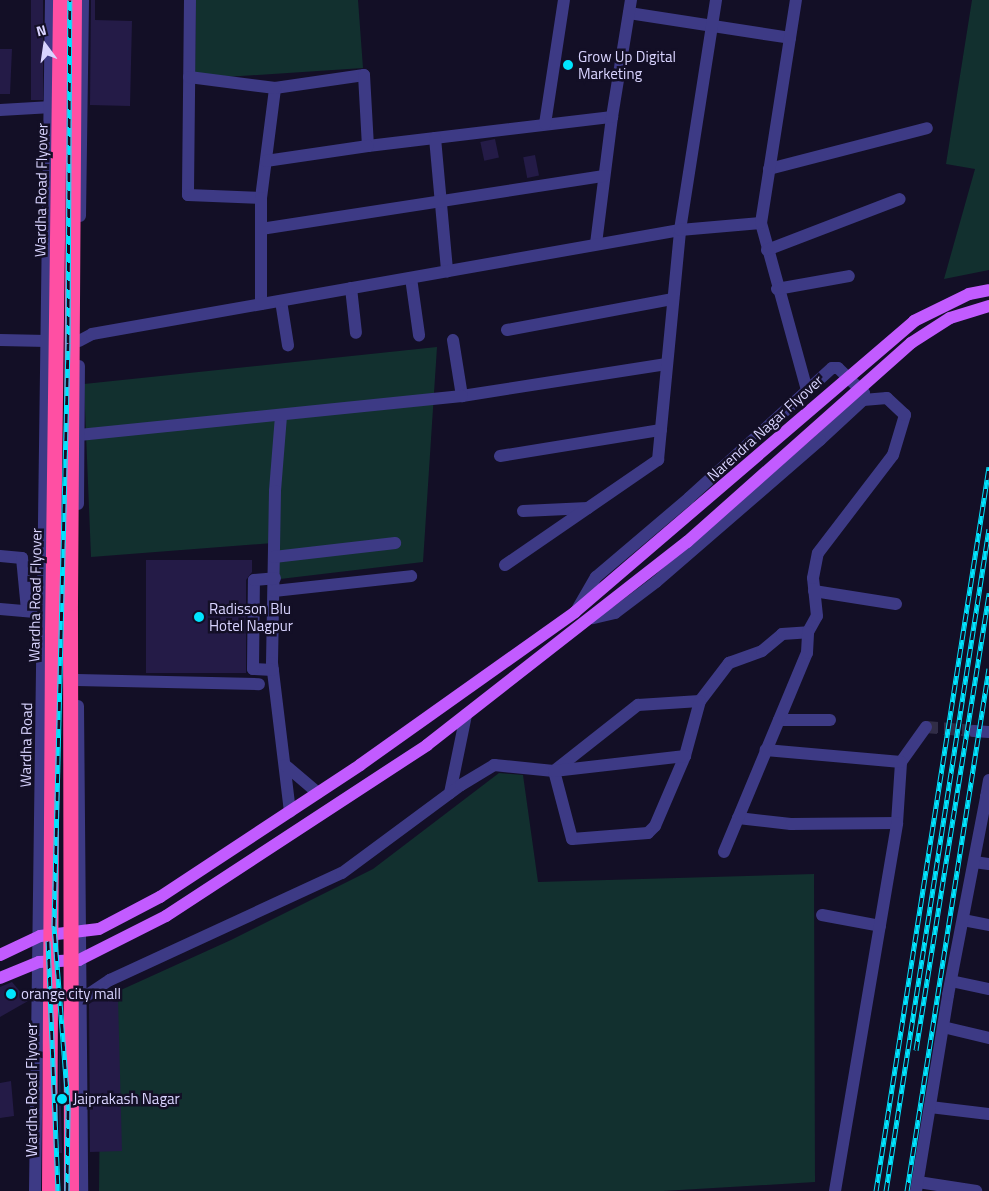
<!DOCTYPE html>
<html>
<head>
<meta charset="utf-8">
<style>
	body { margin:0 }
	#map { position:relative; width:989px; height:1191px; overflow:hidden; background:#130f26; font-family:"Titillium Web",sans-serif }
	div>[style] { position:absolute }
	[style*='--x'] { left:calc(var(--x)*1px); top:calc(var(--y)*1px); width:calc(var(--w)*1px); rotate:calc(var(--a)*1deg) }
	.green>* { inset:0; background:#12302f }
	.building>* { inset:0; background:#241b47; transform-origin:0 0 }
	.minor-tunnel>* { height:12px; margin-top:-6px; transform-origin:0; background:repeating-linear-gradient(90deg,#312d47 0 12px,transparent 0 18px) }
	.minor>* { height:12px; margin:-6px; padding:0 6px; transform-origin:6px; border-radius:6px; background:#3d3a85 }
	.major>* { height:12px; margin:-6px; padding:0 6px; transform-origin:6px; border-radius:6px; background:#c25bff }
	.highway>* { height:15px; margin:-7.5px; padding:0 7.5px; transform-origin:7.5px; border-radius:7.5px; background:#ff4fa3 }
	.rail>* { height:5px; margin-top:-2.5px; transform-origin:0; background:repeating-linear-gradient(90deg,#130f26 0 9px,#00e5ff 0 18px); box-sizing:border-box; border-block:1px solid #00e5ff }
	.dots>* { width:14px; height:14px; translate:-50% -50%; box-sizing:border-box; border:2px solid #130f26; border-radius:50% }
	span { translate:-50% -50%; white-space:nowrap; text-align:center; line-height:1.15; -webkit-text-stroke:5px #130f26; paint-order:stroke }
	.poi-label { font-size:15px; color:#d9d4ff }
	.left { translate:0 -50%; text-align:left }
	.street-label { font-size:15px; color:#d9d4ff }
	.north { position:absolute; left:20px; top:20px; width:50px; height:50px; -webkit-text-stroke:4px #130f26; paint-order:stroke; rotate:346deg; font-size:14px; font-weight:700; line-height:20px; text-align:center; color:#d9d4ff }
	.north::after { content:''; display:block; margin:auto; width:18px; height:22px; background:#d9d4ff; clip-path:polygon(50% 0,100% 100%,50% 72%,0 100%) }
</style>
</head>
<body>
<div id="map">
	<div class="green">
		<div style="clip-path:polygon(196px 0,358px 0,363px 68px,195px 79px)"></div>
		<div style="clip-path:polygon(972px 0,989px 0,989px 270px,944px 279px,975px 169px,946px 164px)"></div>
		<div style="clip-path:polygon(437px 347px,423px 562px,280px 579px,273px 543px,91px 557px,84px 384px)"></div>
		<div style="clip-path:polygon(499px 773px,523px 775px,538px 882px,814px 874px,815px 1182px,663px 1191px,99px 1191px,101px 999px,231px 940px,373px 869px)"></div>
	</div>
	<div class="building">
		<div style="left:31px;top:0;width:12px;height:100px"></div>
		<div style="clip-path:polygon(91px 0,95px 0,95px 20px,132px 21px,130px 106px,90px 105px)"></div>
		<div style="clip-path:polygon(0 49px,12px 49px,10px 94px,0 94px)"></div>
		<div style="left:495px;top:139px;width:19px;height:15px;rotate:78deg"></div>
		<div style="left:535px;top:155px;width:21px;height:12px;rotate:79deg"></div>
		<div style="clip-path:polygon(146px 560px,252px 560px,252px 572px,246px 580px,246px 673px,146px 673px)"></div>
		<div style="clip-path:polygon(12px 982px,28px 1001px,0 1017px,0 987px)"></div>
		<div style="clip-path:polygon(118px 998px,122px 1151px,90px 1152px,89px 1004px,97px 999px)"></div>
		<div style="clip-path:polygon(59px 1022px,62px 1153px,59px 1153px)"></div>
		<div style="clip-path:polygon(11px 1081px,14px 1116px,0 1118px,0 1083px)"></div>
	</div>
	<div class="minor-tunnel">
		<div style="--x:926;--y:727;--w:48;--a:4.8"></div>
	</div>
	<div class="minor">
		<div style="--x:190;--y:0;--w:195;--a:90.6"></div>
		<div style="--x:188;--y:195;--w:73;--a:2.4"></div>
		<div style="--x:261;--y:198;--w:111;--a:-82.7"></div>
		<div style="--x:275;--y:88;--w:90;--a:-8.3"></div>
		<div style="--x:364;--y:75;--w:71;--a:86.8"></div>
		<div style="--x:368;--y:146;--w:246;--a:-6.8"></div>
		<div style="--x:612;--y:117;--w:128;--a:97.2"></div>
		<div style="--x:629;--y:13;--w:163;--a:8.8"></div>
		<div style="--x:189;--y:77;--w:87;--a:7.3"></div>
		<div style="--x:0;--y:110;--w:52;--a:-3.3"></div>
		<div style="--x:612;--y:117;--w:119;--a:-80.8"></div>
		<div style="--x:545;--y:124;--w:125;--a:-81.3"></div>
		<div style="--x:435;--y:138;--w:134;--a:84.8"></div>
		<div style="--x:266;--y:161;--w:103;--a:-8.4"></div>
		<div style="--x:769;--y:169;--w:163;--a:-14.5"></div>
		<div style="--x:80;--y:216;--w:216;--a:-89.2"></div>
		<div style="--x:761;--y:223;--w:173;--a:74.6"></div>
		<div style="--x:261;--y:229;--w:347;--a:-8.8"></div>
		<div style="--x:767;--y:250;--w:142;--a:-21"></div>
		<div style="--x:411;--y:278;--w:58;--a:82"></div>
		<div style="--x:351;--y:288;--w:45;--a:83.7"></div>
		<div style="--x:777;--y:289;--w:73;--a:-10.2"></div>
		<div style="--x:281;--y:301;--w:45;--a:81"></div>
		<div style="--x:261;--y:304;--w:106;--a:-90"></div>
		<div style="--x:507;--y:330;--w:169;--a:-10.6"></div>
		<div style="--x:0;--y:340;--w:47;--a:1.2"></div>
		<div style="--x:453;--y:340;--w:57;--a:80.9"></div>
		<div style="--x:462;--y:396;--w:207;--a:-8.9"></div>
		<div style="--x:79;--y:341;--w:15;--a:-28"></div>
		<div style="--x:92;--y:334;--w:597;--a:-10.03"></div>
		<div style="--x:680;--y:230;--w:233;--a:-81.1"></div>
		<div style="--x:281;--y:416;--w:75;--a:94.6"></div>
		<div style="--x:275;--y:491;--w:172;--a:91"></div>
		<div style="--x:272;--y:663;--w:150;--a:83.1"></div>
		<div style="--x:79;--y:435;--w:385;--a:-5.8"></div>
		<div style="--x:500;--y:456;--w:163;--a:-9.2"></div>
		<div style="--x:78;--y:504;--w:138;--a:-89.6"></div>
		<div style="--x:523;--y:511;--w:65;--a:-2.6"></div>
		<div style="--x:0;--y:556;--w:22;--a:5"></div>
		<div style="--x:22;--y:558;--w:52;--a:84.5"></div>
		<div style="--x:274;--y:557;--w:122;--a:-6.6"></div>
		<div style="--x:505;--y:565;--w:186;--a:-34.5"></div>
		<div style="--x:658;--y:460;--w:231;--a:-84.5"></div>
		<div style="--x:680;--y:230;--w:81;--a:-4.9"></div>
		<div style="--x:761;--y:223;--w:226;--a:-81.1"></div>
		<div style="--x:274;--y:591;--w:138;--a:-6.2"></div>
		<div style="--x:814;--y:591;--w:83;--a:9"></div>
		<div style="--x:578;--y:608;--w:36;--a:-60"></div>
		<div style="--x:596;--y:577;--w:122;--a:-40.3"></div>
		<div style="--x:689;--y:498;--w:193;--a:-42.3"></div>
		<div style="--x:832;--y:368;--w:6;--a:0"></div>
		<div style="--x:838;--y:368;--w:36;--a:44"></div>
		<div style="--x:864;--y:393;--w:7;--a:98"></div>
		<div style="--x:863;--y:400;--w:59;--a:137.1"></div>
		<div style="--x:820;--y:440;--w:217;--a:139.1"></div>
		<div style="--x:656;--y:582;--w:51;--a:142.9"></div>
		<div style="--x:615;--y:613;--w:23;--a:167"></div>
		<div style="--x:0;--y:609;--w:35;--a:5"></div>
		<div style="--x:273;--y:670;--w:20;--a:-177"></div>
		<div style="--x:253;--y:669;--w:89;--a:-89.4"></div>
		<div style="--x:254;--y:580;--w:21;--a:-5"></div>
		<div style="--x:77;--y:680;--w:182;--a:1.3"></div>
		<div style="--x:700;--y:701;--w:48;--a:-52.7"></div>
		<div style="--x:729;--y:663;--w:35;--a:-20"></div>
		<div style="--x:762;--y:651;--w:26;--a:-40"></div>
		<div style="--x:782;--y:634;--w:26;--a:-4"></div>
		<div style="--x:808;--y:632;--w:18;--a:-61"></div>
		<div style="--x:817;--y:616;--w:38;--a:-96"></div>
		<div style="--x:813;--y:578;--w:25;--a:-79"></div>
		<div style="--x:818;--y:553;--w:123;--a:-52.6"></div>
		<div style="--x:893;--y:455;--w:42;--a:-73.3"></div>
		<div style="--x:905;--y:415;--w:25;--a:-137"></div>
		<div style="--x:887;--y:398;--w:24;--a:175"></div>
		<div style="--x:78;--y:706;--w:485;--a:89.5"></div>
		<div style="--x:779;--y:720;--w:51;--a:0"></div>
		<div style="--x:974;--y:731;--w:15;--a:4"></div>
		<div style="--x:901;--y:762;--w:43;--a:-54.5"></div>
		<div style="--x:285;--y:765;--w:43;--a:40.3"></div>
		<div style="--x:989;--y:780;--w:17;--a:100"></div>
		<div style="--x:986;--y:797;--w:3;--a:0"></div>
		<div style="--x:450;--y:793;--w:80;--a:-78.4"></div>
		<div style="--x:738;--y:818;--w:53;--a:6.5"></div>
		<div style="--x:791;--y:824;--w:106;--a:-0.5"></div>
		<div style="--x:897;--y:823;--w:61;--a:-86.2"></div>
		<div style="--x:901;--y:762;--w:136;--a:-174.9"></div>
		<div style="--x:724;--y:852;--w:216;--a:-67.4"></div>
		<div style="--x:807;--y:653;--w:21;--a:-87"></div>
		<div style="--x:974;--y:862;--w:15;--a:8"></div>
		<div style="--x:822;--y:915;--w:59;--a:10.7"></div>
		<div style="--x:963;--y:920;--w:26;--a:11"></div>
		<div style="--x:951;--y:981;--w:39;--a:12"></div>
		<div style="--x:80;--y:1000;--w:36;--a:-34"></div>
		<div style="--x:110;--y:980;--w:255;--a:-24.8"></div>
		<div style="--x:342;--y:873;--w:148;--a:-36.5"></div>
		<div style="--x:461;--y:785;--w:39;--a:-31"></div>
		<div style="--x:494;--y:765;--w:60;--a:5.7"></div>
		<div style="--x:554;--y:771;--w:107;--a:-38.2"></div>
		<div style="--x:638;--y:705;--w:62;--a:-3.7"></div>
		<div style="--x:700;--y:701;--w:57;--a:105.3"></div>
		<div style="--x:685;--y:756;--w:76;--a:113.2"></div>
		<div style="--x:655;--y:826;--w:10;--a:135"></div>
		<div style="--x:648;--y:833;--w:76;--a:175.5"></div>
		<div style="--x:572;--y:839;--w:70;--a:-104.8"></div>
		<div style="--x:554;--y:771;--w:132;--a:-6.5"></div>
		<div style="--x:943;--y:1027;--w:47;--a:13.4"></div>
		<div style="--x:930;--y:1107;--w:59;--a:6.8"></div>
		<div style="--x:918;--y:1182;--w:59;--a:8.8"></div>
		<div style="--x:35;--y:1191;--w:1191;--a:-89.23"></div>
		<div style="--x:835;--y:1191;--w:373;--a:-80.4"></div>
		<div style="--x:916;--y:1191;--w:199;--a:-80.7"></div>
		<div style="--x:948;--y:995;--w:202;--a:-79.1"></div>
	</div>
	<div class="major">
		<div style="--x:0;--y:955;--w:44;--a:-25.4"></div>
		<div style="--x:40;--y:936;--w:59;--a:-6.8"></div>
		<div style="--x:99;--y:929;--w:69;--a:-27.7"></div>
		<div style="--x:160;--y:897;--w:240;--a:-33.4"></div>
		<div style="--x:360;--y:765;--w:264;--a:-35.4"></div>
		<div style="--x:575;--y:612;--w:447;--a:-40.6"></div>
		<div style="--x:914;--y:321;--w:61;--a:-26.1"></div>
		<div style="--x:969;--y:294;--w:20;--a:-11"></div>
		<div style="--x:0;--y:978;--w:42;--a:-22.3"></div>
		<div style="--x:39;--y:962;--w:40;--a:-2.9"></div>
		<div style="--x:79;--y:960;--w:97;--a:-26.8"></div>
		<div style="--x:166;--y:916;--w:312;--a:-33.2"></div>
		<div style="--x:427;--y:745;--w:330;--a:-38"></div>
		<div style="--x:687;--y:542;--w:300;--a:-41.6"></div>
		<div style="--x:911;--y:343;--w:46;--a:-32.7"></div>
		<div style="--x:950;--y:318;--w:41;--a:-17.1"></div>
	</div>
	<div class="highway">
		<div style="--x:49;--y:1191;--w:559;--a:-89.69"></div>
		<div style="--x:52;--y:632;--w:632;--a:-89.27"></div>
		<div style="--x:71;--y:1191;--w:588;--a:-90.1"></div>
		<div style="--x:70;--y:603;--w:603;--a:-89.62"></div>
	</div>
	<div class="rail">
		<div style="--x:48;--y:941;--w:250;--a:87.7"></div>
		<div style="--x:916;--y:1050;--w:463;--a:-80.9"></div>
		<div style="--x:67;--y:1191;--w:87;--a:-89.3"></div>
		<div style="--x:68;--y:1104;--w:179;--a:-94.5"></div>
		<div style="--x:54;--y:926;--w:583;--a:-88.62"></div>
		<div style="--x:68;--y:343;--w:343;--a:-89.7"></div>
		<div style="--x:876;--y:1191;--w:733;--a:-81.13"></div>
		<div style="--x:886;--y:1191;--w:670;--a:-81.16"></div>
		<div style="--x:907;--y:1191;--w:529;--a:-81.09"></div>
	</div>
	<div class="dots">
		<div style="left:568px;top:65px;background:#00e5ff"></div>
		<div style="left:199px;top:617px;background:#00e5ff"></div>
		<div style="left:11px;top:994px;background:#00e5ff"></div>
		<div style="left:62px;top:1099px;background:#00e5ff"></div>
	</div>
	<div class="poi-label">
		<span class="left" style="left:578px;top:65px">Grow Up Digital<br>Marketing</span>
		<span class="left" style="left:209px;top:617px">Radisson Blu<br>Hotel Nagpur</span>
		<span class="left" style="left:21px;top:994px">orange city mall</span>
		<span class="left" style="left:73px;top:1099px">Jaiprakash Nagar</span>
	</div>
	<div class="street-label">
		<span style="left:41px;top:190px;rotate:-89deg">Wardha Road Flyover</span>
		<span style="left:765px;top:428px;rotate:-42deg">Narendra Nagar Flyover</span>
		<span style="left:35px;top:595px;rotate:-89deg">Wardha Road Flyover</span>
		<span style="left:26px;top:745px;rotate:-89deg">Wardha Road</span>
		<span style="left:32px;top:1090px;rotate:-90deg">Wardha Road Flyover</span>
	</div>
	<div class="north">N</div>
</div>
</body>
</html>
